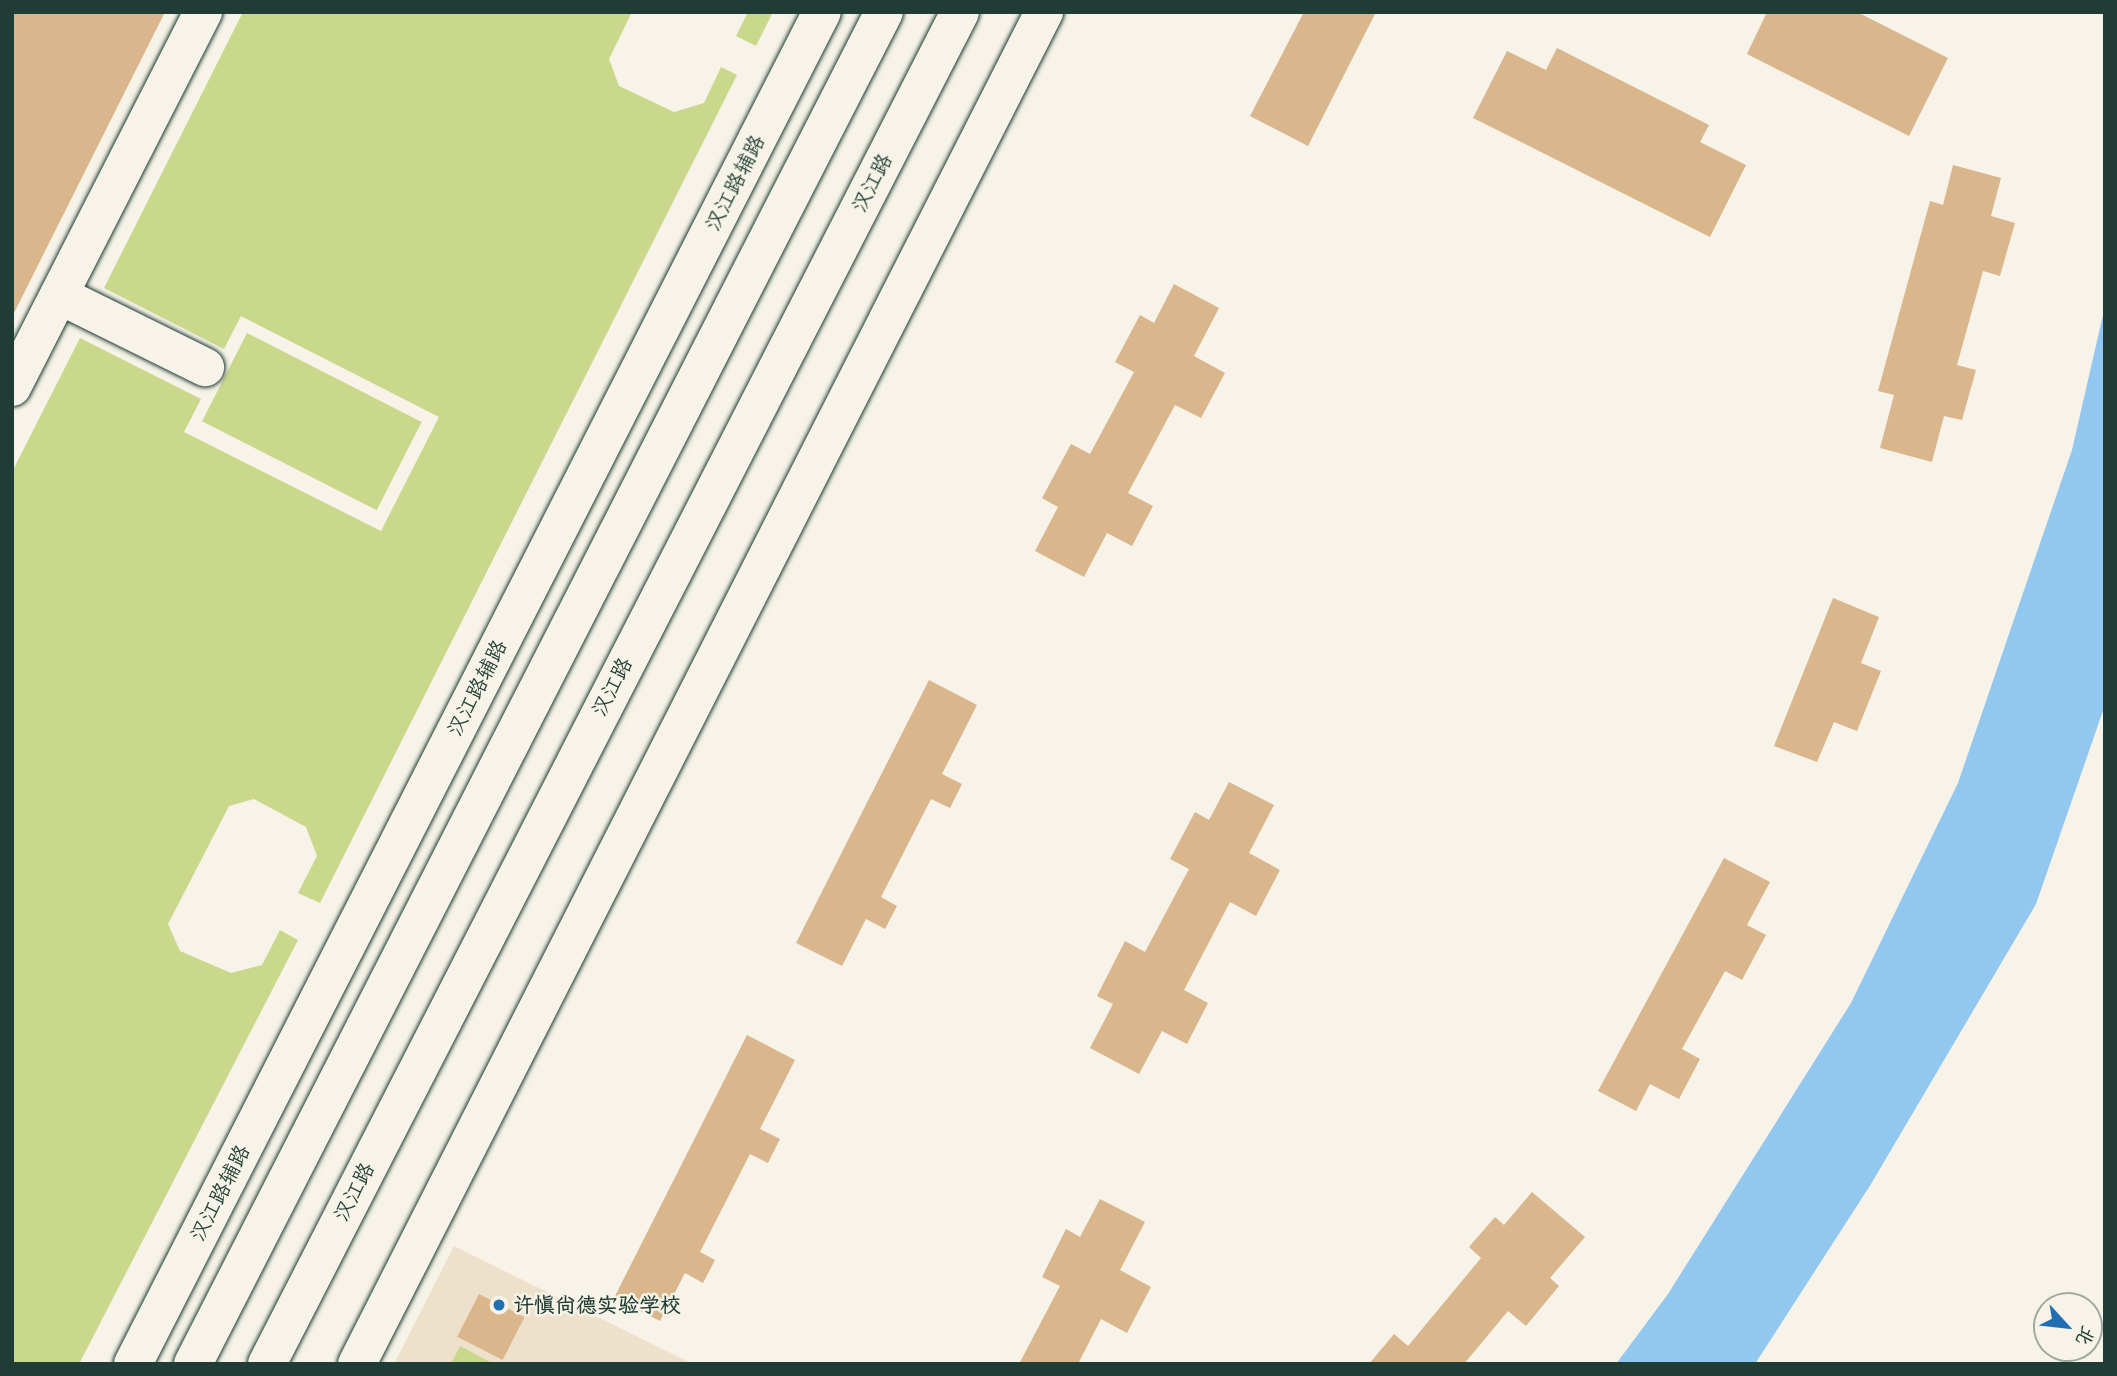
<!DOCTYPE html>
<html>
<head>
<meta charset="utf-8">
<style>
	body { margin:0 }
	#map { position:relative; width:2117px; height:1376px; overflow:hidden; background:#f7f3e8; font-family:"Shantell Sans","LXGW WenKai TC",sans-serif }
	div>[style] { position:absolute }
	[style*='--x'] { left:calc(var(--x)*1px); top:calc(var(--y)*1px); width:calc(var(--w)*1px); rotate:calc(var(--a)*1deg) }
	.built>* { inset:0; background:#eee1cc }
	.green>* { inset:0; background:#cad88c; transform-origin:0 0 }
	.water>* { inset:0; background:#92c7f0 }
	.building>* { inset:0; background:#d9b68b; transform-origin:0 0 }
	.roads { filter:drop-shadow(0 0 2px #1f3d34) drop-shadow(0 0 2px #1f3d34) }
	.minor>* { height:38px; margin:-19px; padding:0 19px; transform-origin:19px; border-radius:19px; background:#f7f3e8 }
	.dots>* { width:19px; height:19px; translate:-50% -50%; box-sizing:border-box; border:4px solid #f7f3e8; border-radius:50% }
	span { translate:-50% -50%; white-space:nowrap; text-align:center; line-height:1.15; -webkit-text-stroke:5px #f7f3e8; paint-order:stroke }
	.street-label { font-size:21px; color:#1f3d34 }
	.poi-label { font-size:21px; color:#1f3d34; font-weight:700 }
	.left { translate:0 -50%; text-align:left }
	.frame { position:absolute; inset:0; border:14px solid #1f3d34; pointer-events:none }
	.north { position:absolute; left:2033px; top:1292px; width:70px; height:70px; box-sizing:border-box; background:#f7f3e8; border:2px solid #a1aaa0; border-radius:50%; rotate:117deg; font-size:19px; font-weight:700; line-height:28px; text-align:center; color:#1f3d34 }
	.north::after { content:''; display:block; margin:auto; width:24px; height:32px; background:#1f6fb2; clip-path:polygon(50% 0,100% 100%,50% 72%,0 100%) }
</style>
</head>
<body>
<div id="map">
	<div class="built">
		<div style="clip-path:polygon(454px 1246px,693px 1364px,394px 1364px)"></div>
	</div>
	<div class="green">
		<div style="clip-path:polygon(243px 12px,632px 12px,609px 59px,619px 86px,674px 112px,704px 103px,721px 67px,737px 75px,320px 903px,298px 893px,317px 856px,306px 827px,254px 799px,229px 806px,168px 924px,180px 951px,231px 973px,262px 965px,280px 930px,298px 940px,79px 1364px,12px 1364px,12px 472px,80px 338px,201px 399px,184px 432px,381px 531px,439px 417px,241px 316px,224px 349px,104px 288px)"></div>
		<div style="clip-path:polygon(748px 12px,773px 12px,756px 46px,736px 36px)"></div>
		<div style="left:247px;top:333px;width:196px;height:99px;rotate:27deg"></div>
		<div style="clip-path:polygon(460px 1346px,494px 1364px,451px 1364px)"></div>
	</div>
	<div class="water">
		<div style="clip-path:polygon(2105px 306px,2105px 705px,2036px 904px,1871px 1184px,1755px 1364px,1616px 1364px,1668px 1294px,1851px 1003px,1958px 783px,2072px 450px)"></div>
	</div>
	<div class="building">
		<div style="clip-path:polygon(12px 12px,165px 12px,12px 317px)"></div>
		<div style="clip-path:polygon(1304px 12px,1376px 12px,1308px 146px,1250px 116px)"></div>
		<div style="clip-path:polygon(1767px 12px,1857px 12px,1948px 58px,1909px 136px,1747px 54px)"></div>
		<div style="clip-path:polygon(1557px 48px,1709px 125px,1700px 142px,1746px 165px,1710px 237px,1473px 118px,1507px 51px,1546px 70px)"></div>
		<div style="clip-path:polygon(1953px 165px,2001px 178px,1991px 216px,2015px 223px,2000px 276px,1983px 271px,1957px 365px,1976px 370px,1962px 420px,1944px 416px,1932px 462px,1880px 448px,1894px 395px,1878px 391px,1930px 201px,1943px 205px)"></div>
		<div style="clip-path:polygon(1174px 284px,1219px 308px,1194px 356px,1225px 373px,1201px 418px,1175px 405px,1128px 493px,1153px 506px,1132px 546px,1107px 533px,1084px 577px,1035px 551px,1058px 507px,1042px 498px,1071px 444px,1090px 454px,1134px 372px,1115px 362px,1140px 315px,1154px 323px)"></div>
		<div style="clip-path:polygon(1833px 598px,1879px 617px,1861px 663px,1881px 671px,1857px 731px,1834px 722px,1817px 762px,1774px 746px)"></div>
		<div style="clip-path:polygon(929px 680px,977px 705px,942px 774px,962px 784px,950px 808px,931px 799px,881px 897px,897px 906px,885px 929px,866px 919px,842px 966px,796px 943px)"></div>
		<div style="clip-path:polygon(1229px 782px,1274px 805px,1249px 853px,1280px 870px,1256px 916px,1230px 902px,1184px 990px,1208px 1003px,1187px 1044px,1162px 1031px,1139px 1074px,1090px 1048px,1113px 1004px,1097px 996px,1125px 941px,1145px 952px,1189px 869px,1170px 859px,1195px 812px,1209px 820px)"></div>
		<div style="clip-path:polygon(1724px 858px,1770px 882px,1747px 925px,1766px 935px,1742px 980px,1725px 971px,1682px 1049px,1700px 1059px,1679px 1099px,1650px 1084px,1636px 1111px,1598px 1091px)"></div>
		<div style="clip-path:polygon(747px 1035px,795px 1060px,760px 1129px,780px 1139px,768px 1163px,750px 1154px,700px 1252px,715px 1260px,703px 1283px,685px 1273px,660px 1321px,614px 1298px)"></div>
		<div style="clip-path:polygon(1532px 1192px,1585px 1237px,1550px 1278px,1559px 1286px,1526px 1326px,1508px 1311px,1464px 1364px,1369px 1364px,1394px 1334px,1408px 1346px,1481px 1258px,1469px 1247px,1495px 1217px,1504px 1225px)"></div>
		<div style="clip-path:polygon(1100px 1199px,1145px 1222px,1120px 1270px,1151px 1287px,1127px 1333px,1101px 1319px,1078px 1364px,1019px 1364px,1060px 1286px,1042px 1277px,1066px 1229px,1080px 1237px)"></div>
		<div style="left:479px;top:1294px;width:51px;height:48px;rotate:27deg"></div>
	</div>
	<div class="roads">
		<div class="minor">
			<div style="--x:59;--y:295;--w:163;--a:26.3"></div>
			<div style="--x:12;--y:387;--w:421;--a:-63"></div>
			<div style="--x:133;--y:1364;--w:1517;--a:-63"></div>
			<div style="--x:193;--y:1364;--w:1518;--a:-62.93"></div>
			<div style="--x:267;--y:1364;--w:1519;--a:-62.86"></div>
			<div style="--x:357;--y:1364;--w:1517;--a:-63.06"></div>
		</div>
	</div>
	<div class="dots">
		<div style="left:499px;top:1305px;background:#1f6fb2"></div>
	</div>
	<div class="street-label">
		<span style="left:735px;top:183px;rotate:-63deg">汉江路辅路</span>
		<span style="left:872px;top:183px;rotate:-63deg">汉江路</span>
		<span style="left:612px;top:687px;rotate:-63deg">汉江路</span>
		<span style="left:477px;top:688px;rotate:-63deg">汉江路辅路</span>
		<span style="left:354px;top:1192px;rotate:-63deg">汉江路</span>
		<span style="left:220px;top:1193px;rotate:-63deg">汉江路辅路</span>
	</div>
	<div class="poi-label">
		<span class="left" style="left:513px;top:1305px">许慎尚德实验学校</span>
	</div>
	<div class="frame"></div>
	<div class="north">北</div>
</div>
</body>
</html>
